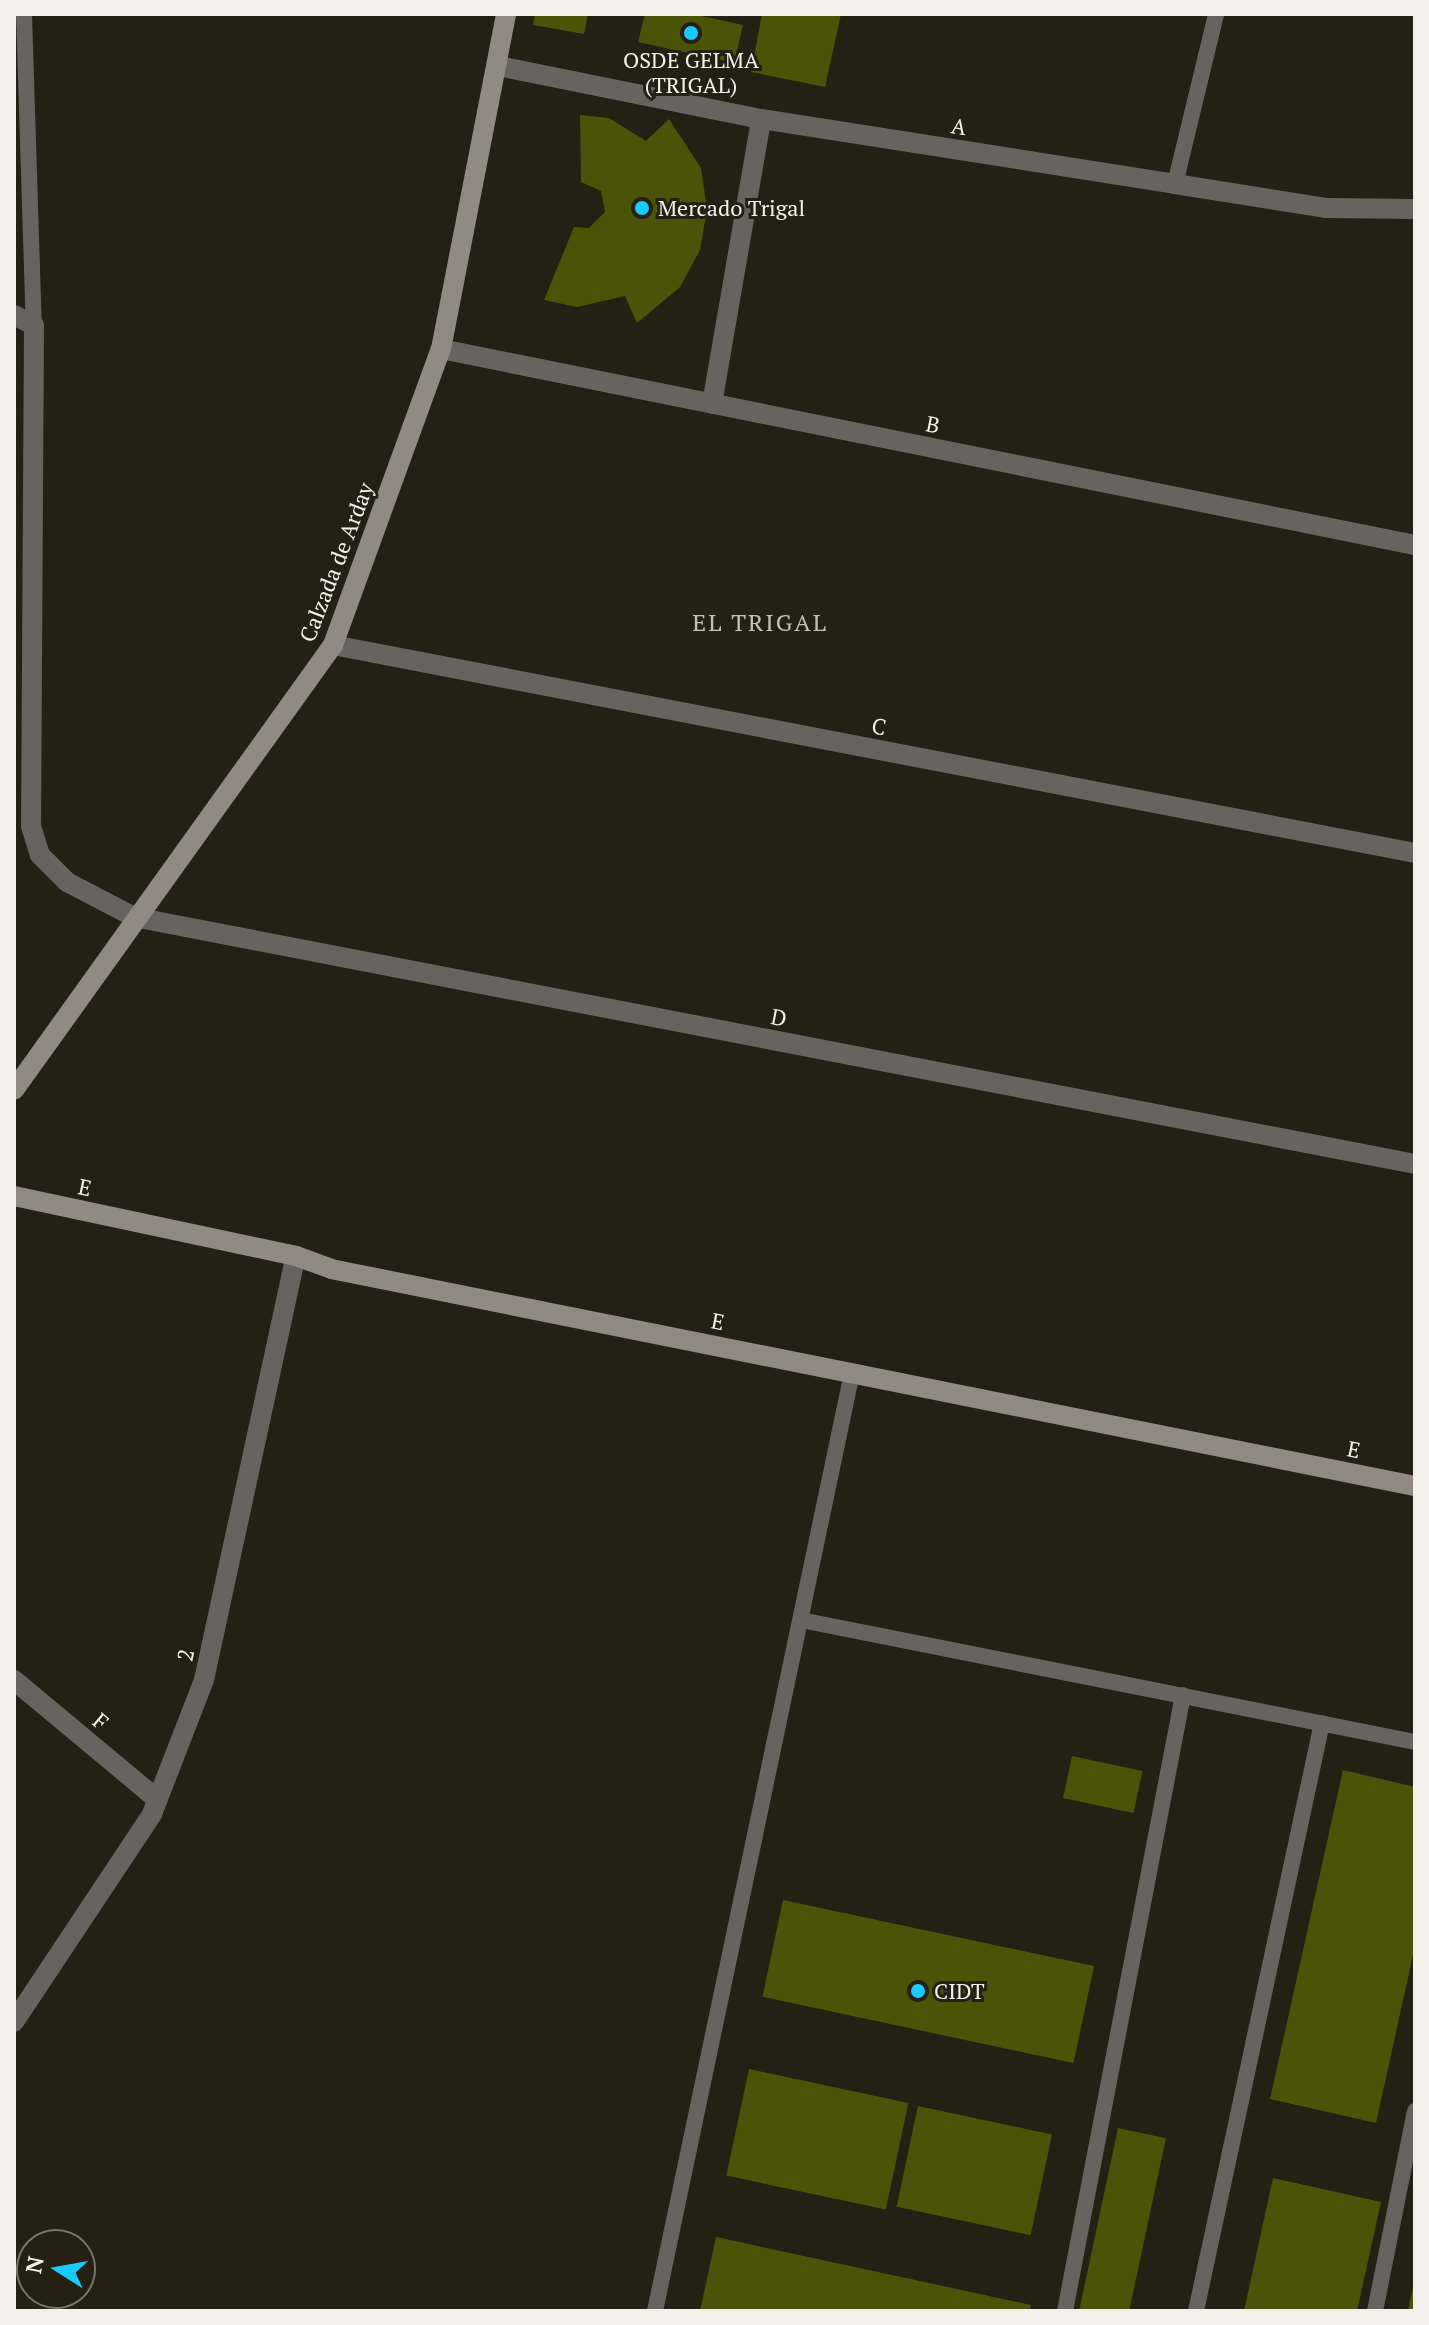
<!DOCTYPE html>
<html>
<head>
<meta charset="utf-8">
<style>
	body { margin:0 }
	#map { position:relative; width:1429px; height:2325px; overflow:hidden; background:#242014; font-family:"PT Serif",serif }
	div>[style] { position:absolute }
	[style*='--x'] { left:calc(var(--x)*1px); top:calc(var(--y)*1px); width:calc(var(--w)*1px); rotate:calc(var(--a)*1deg) }
	.building>* { inset:0; background:#495409; transform-origin:0 0 }
	.lane>* { height:16px; margin:-8px; padding:0 8px; transform-origin:8px; border-radius:8px; background:#68635e }
	.street>* { height:20px; margin:-10px; padding:0 10px; transform-origin:10px; border-radius:10px; background:#68635e }
	.secondary>* { height:20px; margin:-10px; padding:0 10px; transform-origin:10px; border-radius:10px; background:#918982 }
	.dots>* { width:22px; height:22px; translate:-50% -50%; box-sizing:border-box; border:4px solid #242014; border-radius:50% }
	span { translate:-50% -50%; white-space:nowrap; text-align:center; line-height:1.15; -webkit-text-stroke:6px #242014; paint-order:stroke }
	.poi-label { font-size:22px; color:#f2f0e8 }
	.left { translate:0 -50%; text-align:left }
	.street-label { font-size:22px; color:#f2f0e8 }
	.neighbourhood-label { font-size:24px; color:#c5c0b1; letter-spacing:2px }
	.frame { position:absolute; inset:0; border:16px solid #f2f0e8; pointer-events:none }
	.north { position:absolute; left:16px; top:2229px; width:80px; height:80px; box-sizing:border-box; background:#242014; border:2px solid #767369; border-radius:50%; rotate:281deg; font-size:22px; font-weight:700; line-height:32px; text-align:center; color:#f2f0e8 }
	.north::after { content:''; display:block; margin:auto; width:28px; height:36px; background:#19cafc; clip-path:polygon(50% 0,100% 100%,50% 72%,0 100%) }
</style>
</head>
<body>
<div id="map">
	<div class="building">
		<div style="clip-path:polygon(535px 14px,588px 14px,584px 34px,533px 25px)"></div>
		<div style="clip-path:polygon(645px 14px,693px 14px,743px 25px,734px 63px,638px 42px)"></div>
		<div style="clip-path:polygon(762px 14px,841px 14px,825px 87px,751px 72px)"></div>
		<div style="clip-path:polygon(580px 115px,609px 118px,646px 141px,669px 119px,701px 168px,707px 209px,700px 250px,680px 287px,637px 323px,625px 296px,577px 307px,544px 300px,574px 227px,589px 228px,605px 212px,601px 191px,581px 182px)"></div>
		<div style="left:1072px;top:1756px;width:72px;height:43px;rotate:12deg"></div>
		<div style="clip-path:polygon(1343px 1770px,1415px 1787px,1415px 1946px,1376px 2123px,1270px 2099px)"></div>
		<div style="left:783px;top:1900px;width:318px;height:99px;rotate:12deg"></div>
		<div style="left:749px;top:2069px;width:163px;height:109px;rotate:12deg"></div>
		<div style="left:918px;top:2106px;width:137px;height:103px;rotate:12deg"></div>
		<div style="left:1118px;top:2128px;width:49px;height:187px;rotate:12deg"></div>
		<div style="clip-path:polygon(1273px 2178px,1381px 2202px,1357px 2311px,1244px 2311px)"></div>
		<div style="clip-path:polygon(716px 2237px,1031px 2305px,1030px 2311px,700px 2311px)"></div>
		<div style="clip-path:polygon(1414px 2281px,1415px 2311px,1408px 2311px)"></div>
	</div>
	<div class="lane">
		<div style="--x:24;--y:14;--w:311;--a:88.2"></div>
		<div style="--x:1175;--y:184;--w:175;--a:-76.4"></div>
		<div style="--x:801;--y:1620;--w:626;--a:11.24"></div>
		<div style="--x:655;--y:2311;--w:958;--a:-78.14"></div>
		<div style="--x:1065;--y:2311;--w:627;--a:-79.16"></div>
		<div style="--x:1196;--y:2311;--w:601;--a:-77.91"></div>
		<div style="--x:1375;--y:2311;--w:204;--a:-78.7"></div>
	</div>
	<div class="street">
		<div style="--x:498;--y:66;--w:268;--a:11.4"></div>
		<div style="--x:761;--y:119;--w:419;--a:8.9"></div>
		<div style="--x:1175;--y:184;--w:154;--a:9"></div>
		<div style="--x:1327;--y:208;--w:88;--a:0.7"></div>
		<div style="--x:14;--y:315;--w:22;--a:27"></div>
		<div style="--x:34;--y:325;--w:501;--a:90.34"></div>
		<div style="--x:31;--y:826;--w:30;--a:73"></div>
		<div style="--x:40;--y:855;--w:38;--a:45"></div>
		<div style="--x:67;--y:882;--w:76;--a:27.6"></div>
		<div style="--x:134;--y:917;--w:1305;--a:10.91"></div>
		<div style="--x:441;--y:349;--w:994;--a:11.38"></div>
		<div style="--x:712;--y:404;--w:289;--a:-80.2"></div>
		<div style="--x:333;--y:645;--w:1102;--a:10.88"></div>
		<div style="--x:14;--y:1680;--w:187;--a:39.8"></div>
		<div style="--x:14;--y:2022;--w:250;--a:-56.4"></div>
		<div style="--x:152;--y:1814;--w:144;--a:-68.8"></div>
		<div style="--x:204;--y:1680;--w:434;--a:-77.8"></div>
	</div>
	<div class="secondary">
		<div style="--x:14;--y:1090;--w:548;--a:-54.37"></div>
		<div style="--x:333;--y:645;--w:315;--a:-70"></div>
		<div style="--x:441;--y:349;--w:341;--a:-79"></div>
		<div style="--x:14;--y:1196;--w:288;--a:12"></div>
		<div style="--x:296;--y:1256;--w:37;--a:20"></div>
		<div style="--x:331;--y:1269;--w:1106;--a:11.32"></div>
	</div>
	<div class="dots">
		<div style="left:691px;top:33px;background:#19cafc"></div>
		<div style="left:642px;top:208px;background:#19cafc"></div>
		<div style="left:918px;top:1991px;background:#19cafc"></div>
	</div>
	<div class="poi-label">
		<span style="left:691px;top:72px">OSDE GELMA<br>(TRIGAL)</span>
		<span class="left" style="left:658px;top:208px">Mercado Trigal</span>
		<span class="left" style="left:934px;top:1991px">CIDT</span>
	</div>
	<div class="street-label">
		<span style="left:959px;top:126px;rotate:9deg">A</span>
		<span style="left:933px;top:424px;rotate:11deg">B</span>
		<span style="left:336px;top:562px;rotate:-69deg">Calzada de Arday</span>
		<span style="left:879px;top:726px;rotate:11deg">C</span>
		<span style="left:779px;top:1017px;rotate:11deg">D</span>
		<span style="left:85px;top:1187px;rotate:12deg">E</span>
		<span style="left:718px;top:1321px;rotate:11deg">E</span>
		<span style="left:1354px;top:1449px;rotate:11deg">E</span>
		<span style="left:185px;top:1655px;rotate:-78deg">2</span>
		<span style="left:101px;top:1721px;rotate:40deg">F</span>
	</div>
	<div class="neighbourhood-label">
		<span style="left:760px;top:623px">EL TRIGAL</span>
	</div>
	<div class="frame"></div>
	<div class="north">N</div>
</div>
</body>
</html>
